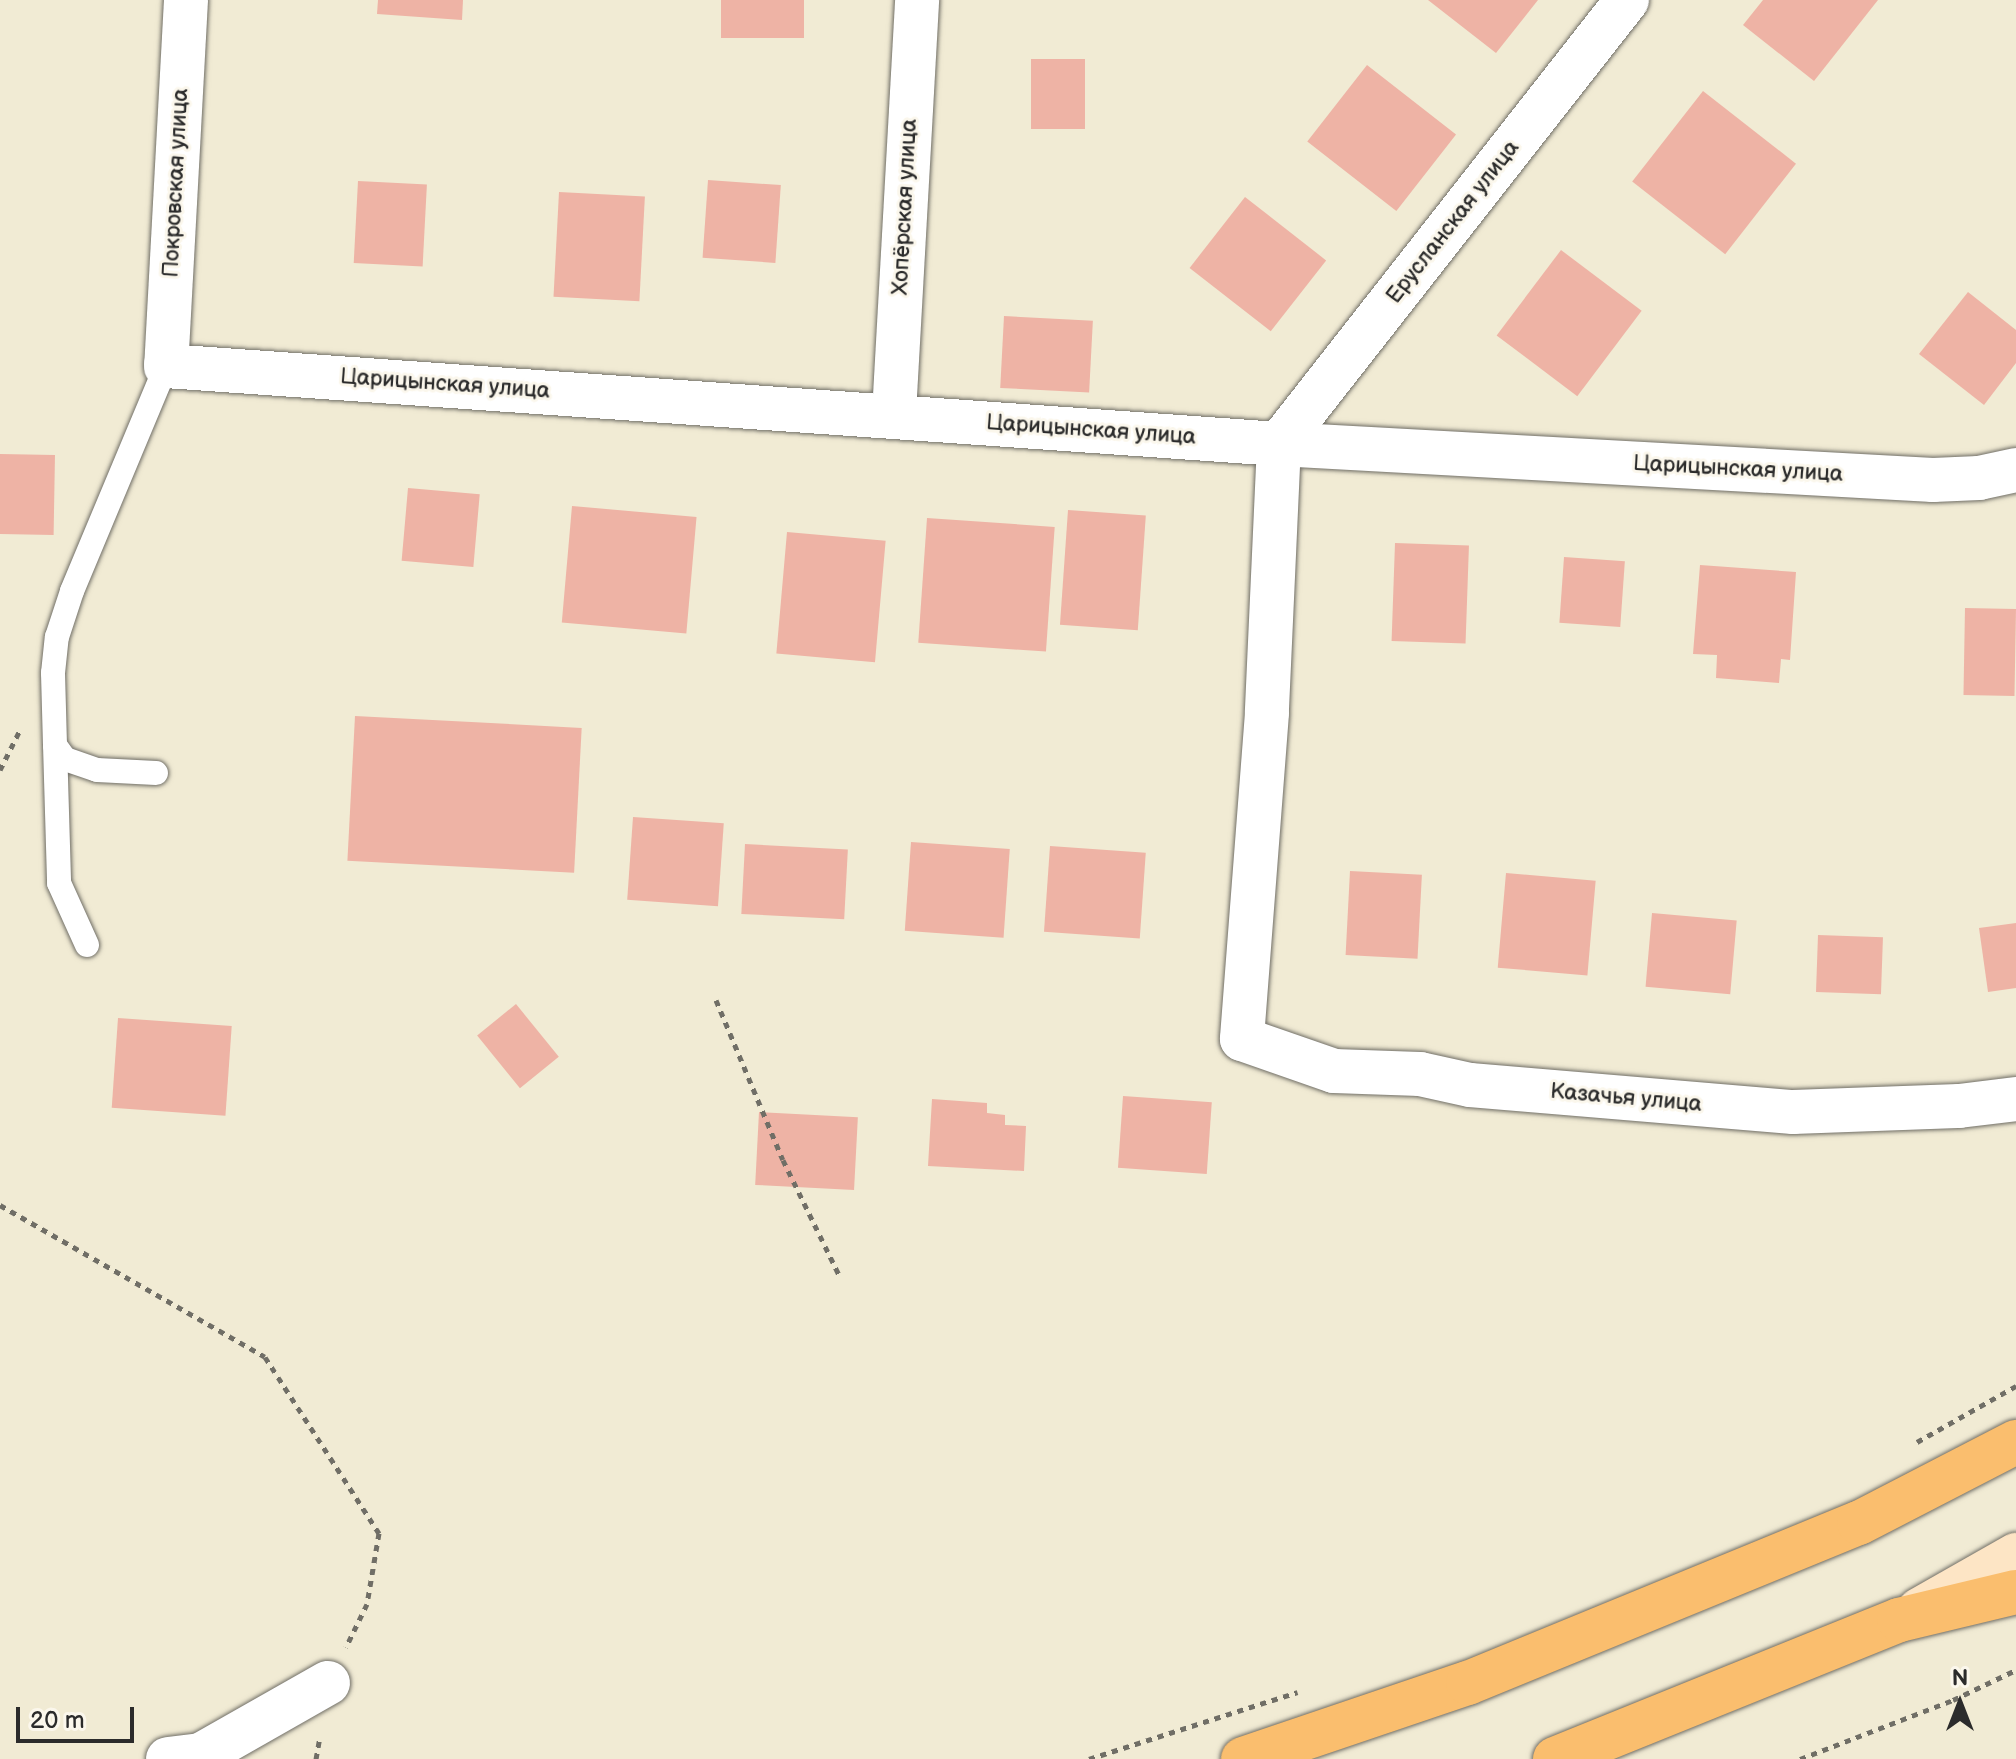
<!DOCTYPE html>
<html>
<head>
<meta charset="utf-8">
<style>
	body { margin:0 }
	#map { position:relative; width:2016px; height:1759px; overflow:hidden; background:#f1ebd4; font-family:"Balsamiq Sans",sans-serif }
	div>[style] { position:absolute }
	[style*='--x'] { left:calc(var(--x)*1px); top:calc(var(--y)*1px); width:calc(var(--w)*1px); rotate:calc(var(--a)*1deg) }
	.building>* { inset:0; background:#eeb3a5; transform-origin:0 0 }
	.path>* { height:5px; margin-top:-2.5px; transform-origin:0; background:repeating-linear-gradient(90deg,#706e66 0 6px,transparent 0 12px) }
	.roads { filter:drop-shadow(0 0 2px #706e66) drop-shadow(0 0 2px #706e66) }
	.service>* { height:24px; margin:-12px; padding:0 12px; transform-origin:12px; border-radius:12px; background:#fff }
	.minor>* { height:44px; margin:-22px; padding:0 22px; transform-origin:22px; border-radius:22px; background:#fff }
	.secondary>* { height:44px; margin:-22px; padding:0 22px; transform-origin:22px; border-radius:22px; background:#fde5c5 }
	.primary>* { height:44px; margin:-22px; padding:0 22px; transform-origin:22px; border-radius:22px; background:#fabe6e }
	span { translate:-50% -50%; white-space:nowrap; text-align:center; line-height:1.15; -webkit-text-stroke:6px #fbf7ec; paint-order:stroke }
	.street-label { font-size:22px; color:#2b2b2b }
	.north { position:absolute; left:1920px; top:1663px; width:80px; height:80px; -webkit-text-stroke:6px #fbf7ec; paint-order:stroke; rotate:0deg; font-size:22px; font-weight:700; line-height:32px; text-align:center; color:#2b2b2b }
	.north::after { content:''; display:block; margin:auto; width:28px; height:36px; background:#2b2b2b; clip-path:polygon(50% 0,100% 100%,50% 72%,0 100%) }
	.scale { position:absolute; left:16px; top:1707px; width:118px; height:36px; box-sizing:border-box; border:4px solid #2b2b2b; border-top:0; padding-left:10px; font-size:24px; line-height:28px; white-space:nowrap; color:#2b2b2b; -webkit-text-stroke:6px #fbf7ec; paint-order:stroke }
</style>
</head>
<body>
<div id="map">
	<div class="building">
		<div style="clip-path:polygon(378px 0,463px 0,462px 20px,377px 14px)"></div>
		<div style="left:721px;top:0;width:83px;height:38px"></div>
		<div style="clip-path:polygon(1428px 0,1538px 0,1496px 53px)"></div>
		<div style="clip-path:polygon(1763px 0,1878px 0,1814px 81px,1743px 25px)"></div>
		<div style="left:1031px;top:59px;width:54px;height:70px"></div>
		<div style="left:1367px;top:65px;width:113px;height:97px;rotate:38deg"></div>
		<div style="left:1703px;top:91px;width:118px;height:115px;rotate:38deg"></div>
		<div style="left:708px;top:180px;width:73px;height:78px;rotate:4deg"></div>
		<div style="left:358px;top:181px;width:69px;height:82px;rotate:3deg"></div>
		<div style="left:559px;top:192px;width:86px;height:105px;rotate:3deg"></div>
		<div style="left:1245px;top:197px;width:103px;height:90px;rotate:38deg"></div>
		<div style="left:1561px;top:250px;width:101px;height:107px;rotate:37deg"></div>
		<div style="clip-path:polygon(1968px 292px,2016px 330px,2016px 363px,1984px 405px,1919px 354px)"></div>
		<div style="left:1004px;top:316px;width:89px;height:72px;rotate:3deg"></div>
		<div style="left:0;top:454px;width:55px;height:80px;rotate:1deg"></div>
		<div style="left:408px;top:488px;width:72px;height:73px;rotate:5deg"></div>
		<div style="left:572px;top:506px;width:125px;height:117px;rotate:5deg"></div>
		<div style="left:1068px;top:510px;width:78px;height:115px;rotate:4deg"></div>
		<div style="left:927px;top:518px;width:128px;height:125px;rotate:4deg"></div>
		<div style="left:787px;top:532px;width:99px;height:122px;rotate:5deg"></div>
		<div style="left:1395px;top:543px;width:74px;height:98px;rotate:2deg"></div>
		<div style="left:1564px;top:557px;width:61px;height:66px;rotate:4deg"></div>
		<div style="clip-path:polygon(1700px 565px,1796px 572px,1790px 660px,1781px 659px,1779px 683px,1716px 678px,1717px 655px,1693px 654px)"></div>
		<div style="left:1965px;top:608px;width:51px;height:87px;rotate:1deg"></div>
		<div style="left:355px;top:716px;width:227px;height:145px;rotate:3deg"></div>
		<div style="left:633px;top:817px;width:91px;height:83px;rotate:4deg"></div>
		<div style="left:911px;top:842px;width:99px;height:89px;rotate:4deg"></div>
		<div style="left:745px;top:844px;width:103px;height:70px;rotate:3deg"></div>
		<div style="left:1050px;top:846px;width:96px;height:86px;rotate:4deg"></div>
		<div style="left:1350px;top:871px;width:72px;height:84px;rotate:3deg"></div>
		<div style="left:1506px;top:873px;width:90px;height:95px;rotate:5deg"></div>
		<div style="left:1652px;top:913px;width:85px;height:74px;rotate:5deg"></div>
		<div style="clip-path:polygon(2016px 923px,2016px 988px,1988px 992px,1979px 928px)"></div>
		<div style="left:1818px;top:935px;width:65px;height:57px;rotate:2deg"></div>
		<div style="left:516px;top:1004px;width:68px;height:50px;rotate:51deg"></div>
		<div style="left:118px;top:1018px;width:114px;height:90px;rotate:4deg"></div>
		<div style="left:1123px;top:1096px;width:89px;height:72px;rotate:4deg"></div>
		<div style="clip-path:polygon(932px 1099px,987px 1103px,987px 1113px,1005px 1115px,1005px 1125px,1026px 1126px,1024px 1171px,928px 1166px)"></div>
		<div style="left:759px;top:1112px;width:99px;height:73px;rotate:3deg"></div>
	</div>
	<div class="path">
		<div style="--x:0;--y:770;--w:47;--a:-63.4"></div>
		<div style="--x:716;--y:1000;--w:173;--a:67.3"></div>
		<div style="--x:783;--y:1160;--w:128;--a:64"></div>
		<div style="--x:0;--y:1205;--w:305;--a:29.8"></div>
		<div style="--x:265;--y:1357;--w:210;--a:57.1"></div>
		<div style="--x:379;--y:1533;--w:72;--a:99.6"></div>
		<div style="--x:367;--y:1604;--w:48;--a:116"></div>
		<div style="--x:1917;--y:1442;--w:114;--a:-29.5"></div>
		<div style="--x:316;--y:1759;--w:23;--a:-80"></div>
		<div style="--x:1089;--y:1759;--w:219;--a:-17.8"></div>
		<div style="--x:1800;--y:1759;--w:164;--a:-21.1"></div>
		<div style="--x:1953;--y:1700;--w:70;--a:-25.5"></div>
	</div>
	<div class="roads">
		<div class="service">
			<div style="--x:55;--y:745;--w:138;--a:88.3"></div>
			<div style="--x:59;--y:883;--w:68;--a:65.7"></div>
			<div style="--x:156;--y:773;--w:59;--a:-177.1"></div>
			<div style="--x:97;--y:770;--w:34;--a:-161"></div>
			<div style="--x:65;--y:759;--w:17;--a:-126"></div>
			<div style="--x:55;--y:745;--w:72;--a:-91.6"></div>
			<div style="--x:53;--y:673;--w:36;--a:-84"></div>
			<div style="--x:57;--y:637;--w:48;--a:-71.9"></div>
			<div style="--x:72;--y:591;--w:244;--a:-67.3"></div>
		</div>
		<div class="minor">
			<div style="--x:186;--y:0;--w:367;--a:93.1"></div>
			<div style="--x:166;--y:366;--w:1116;--a:4.01"></div>
			<div style="--x:1279;--y:444;--w:655;--a:3.15"></div>
			<div style="--x:1933;--y:480;--w:46;--a:-2.5"></div>
			<div style="--x:1979;--y:478;--w:38;--a:-12"></div>
			<div style="--x:1627;--y:0;--w:564;--a:128.09"></div>
			<div style="--x:1279;--y:444;--w:269;--a:92.6"></div>
			<div style="--x:1267;--y:713;--w:327;--a:94.4"></div>
			<div style="--x:1242;--y:1039;--w:97;--a:19.2"></div>
			<div style="--x:1334;--y:1071;--w:86;--a:2"></div>
			<div style="--x:1420;--y:1074;--w:51;--a:12.4"></div>
			<div style="--x:1470;--y:1085;--w:324;--a:4.8"></div>
			<div style="--x:1793;--y:1112;--w:166;--a:-2.1"></div>
			<div style="--x:1959;--y:1106;--w:57;--a:-7"></div>
			<div style="--x:894;--y:414;--w:415;--a:-86.8"></div>
			<div style="--x:168;--y:1759;--w:33;--a:-7"></div>
			<div style="--x:201;--y:1755;--w:146;--a:-29.6"></div>
		</div>
		<div class="secondary">
			<div style="--x:1919;--y:1610;--w:112;--a:-29.6"></div>
		</div>
		<div class="primary">
			<div style="--x:1243;--y:1759;--w:237;--a:-18.7"></div>
			<div style="--x:1468;--y:1683;--w:422;--a:-22.3"></div>
			<div style="--x:1859;--y:1523;--w:177;--a:-27.3"></div>
			<div style="--x:1555;--y:1759;--w:371;--a:-22"></div>
			<div style="--x:1899;--y:1620;--w:120;--a:-13.5"></div>
		</div>
	</div>
	<div class="street-label">
		<span style="left:176px;top:183px;rotate:-87deg">Покровская улица</span>
		<span style="left:905px;top:207px;rotate:-87deg">Хопёрская улица</span>
		<span style="left:1453px;top:222px;rotate:-52deg">Ерусланская улица</span>
		<span style="left:445px;top:384px;rotate:4deg">Царицынская улица</span>
		<span style="left:1091px;top:430px;rotate:4deg">Царицынская улица</span>
		<span style="left:1738px;top:469px;rotate:3deg">Царицынская улица</span>
		<span style="left:1626px;top:1098px;rotate:5deg">Казачья улица</span>
	</div>
	<div class="north">N</div>
	<div class="scale">20 m</div>
</div>
</body>
</html>
